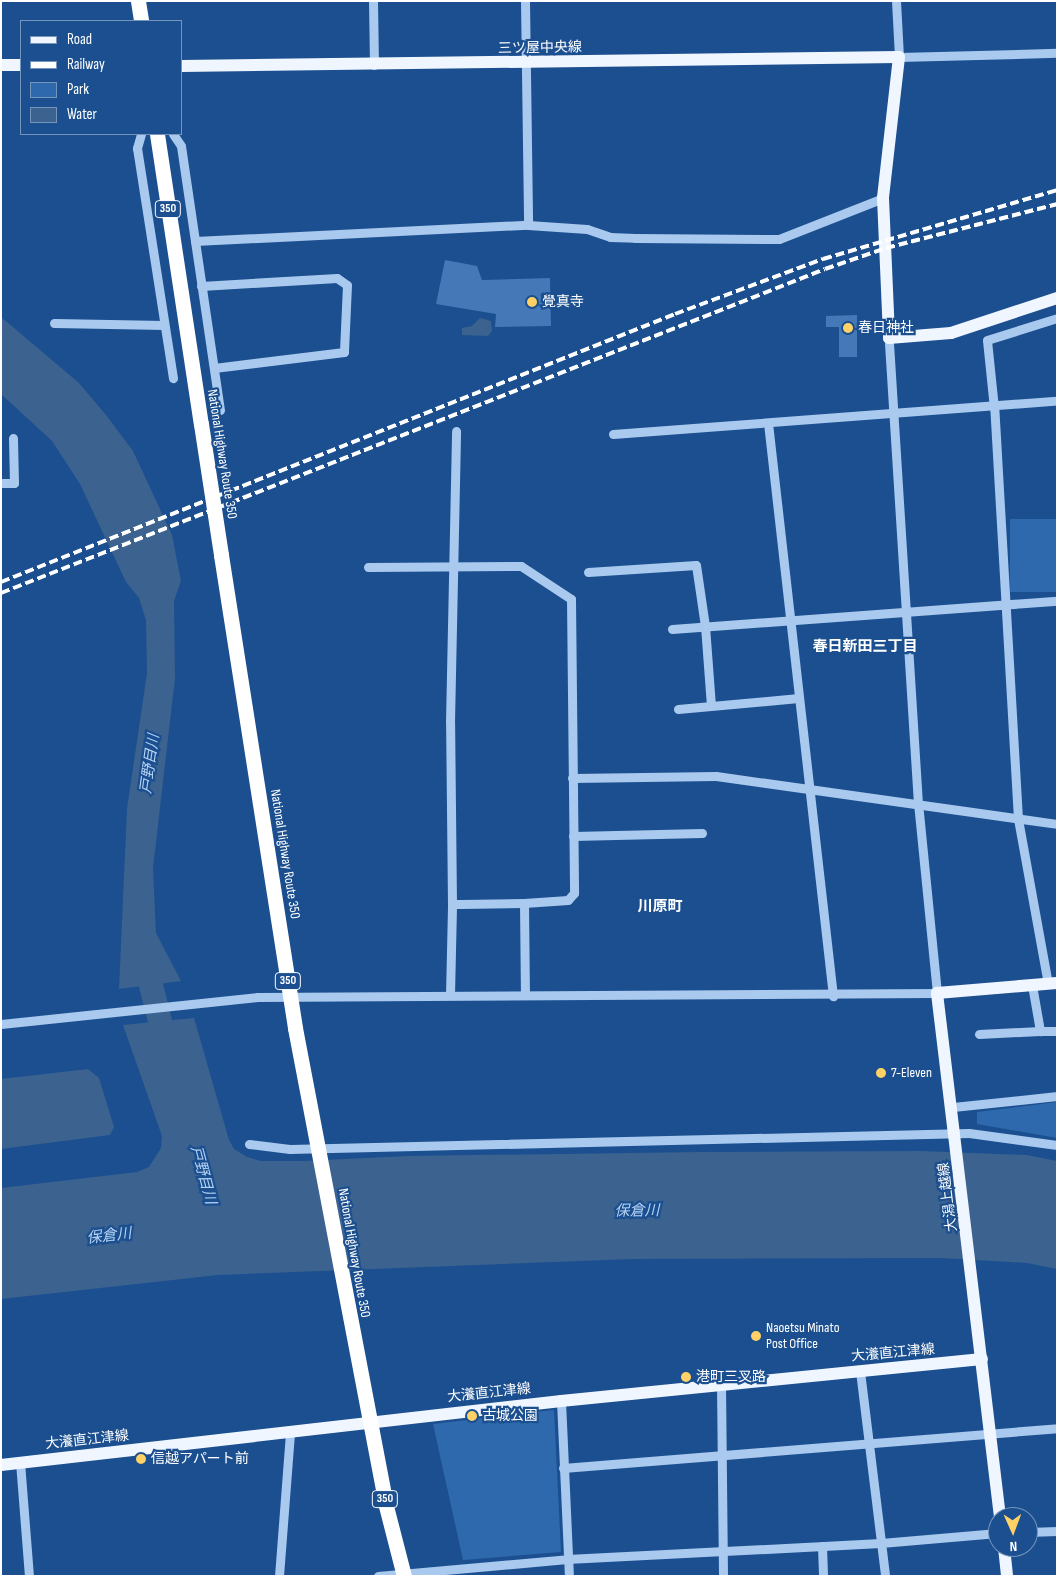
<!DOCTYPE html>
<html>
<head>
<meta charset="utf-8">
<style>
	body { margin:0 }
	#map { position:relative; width:1058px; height:1577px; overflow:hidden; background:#1b4f8f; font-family:"Sofia Sans Condensed","Noto Sans JP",sans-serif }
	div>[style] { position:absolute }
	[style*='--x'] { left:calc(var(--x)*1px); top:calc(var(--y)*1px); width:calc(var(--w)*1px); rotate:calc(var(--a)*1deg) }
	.green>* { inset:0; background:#2e69ad; transform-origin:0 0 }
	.water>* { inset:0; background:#3c6290 }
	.river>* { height:24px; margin:-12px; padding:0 12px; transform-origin:12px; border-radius:12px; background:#3c6290 }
	.building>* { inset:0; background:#4478b7 }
	.minor>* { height:9px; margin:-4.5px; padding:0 4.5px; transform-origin:4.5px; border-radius:4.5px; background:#a9c9ee }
	.major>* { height:12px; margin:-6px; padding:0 6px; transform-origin:6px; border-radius:6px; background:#f0f6ff }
	.highway>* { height:15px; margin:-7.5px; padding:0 7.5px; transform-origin:7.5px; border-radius:7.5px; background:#fff }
	.rail>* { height:4px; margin-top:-2px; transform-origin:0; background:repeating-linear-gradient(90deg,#fff 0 9px,transparent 0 13px) }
	.highway-bridge>* { height:15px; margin:-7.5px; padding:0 7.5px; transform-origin:7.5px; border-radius:7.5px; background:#fff }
	.dots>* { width:14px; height:14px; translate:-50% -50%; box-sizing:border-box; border:2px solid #1b4f8f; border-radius:50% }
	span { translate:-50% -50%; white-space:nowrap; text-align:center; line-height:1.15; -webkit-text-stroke:4.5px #1b4f8f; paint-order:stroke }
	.shield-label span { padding:1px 4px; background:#1b4f8f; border:1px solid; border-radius:4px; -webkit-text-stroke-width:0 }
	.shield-label { font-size:12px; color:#fff; font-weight:700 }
	.street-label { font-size:14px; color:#fff }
	.poi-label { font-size:14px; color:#fff }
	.left { translate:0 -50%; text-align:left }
	.neighbourhood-label { font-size:15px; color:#fff; font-weight:700 }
	.water-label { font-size:15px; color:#b5d3f5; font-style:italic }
	.frame { position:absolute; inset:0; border:2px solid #fff; pointer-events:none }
	.legend { position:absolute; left:20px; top:20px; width:162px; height:115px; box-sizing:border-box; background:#1b4f8f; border:1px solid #7695bc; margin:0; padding:6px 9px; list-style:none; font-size:15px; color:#fff }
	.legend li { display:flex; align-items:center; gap:10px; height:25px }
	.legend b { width:25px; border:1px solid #7695bc }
	.north { position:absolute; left:988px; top:1507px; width:50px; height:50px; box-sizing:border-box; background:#1b4f8f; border:1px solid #7695bc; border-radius:50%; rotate:178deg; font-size:14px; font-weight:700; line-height:20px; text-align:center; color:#fff }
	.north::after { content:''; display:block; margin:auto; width:18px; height:22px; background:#ffd166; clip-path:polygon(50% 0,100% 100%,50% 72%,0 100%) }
</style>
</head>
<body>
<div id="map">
	<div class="green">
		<div style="left:1057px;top:519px;width:73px;height:47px;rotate:90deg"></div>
		<div style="clip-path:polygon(1057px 1102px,1057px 1138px,977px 1124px,977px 1112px)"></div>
		<div style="clip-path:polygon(554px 1410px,561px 1552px,463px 1560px,433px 1424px)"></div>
	</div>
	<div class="water">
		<div style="clip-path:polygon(1px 317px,79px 383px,106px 415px,133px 451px,172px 535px,181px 581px,174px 601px,175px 678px,153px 868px,156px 933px,181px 981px,119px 989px,127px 809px,147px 673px,146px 620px,139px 598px,126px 582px,80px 484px,52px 441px,1px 394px)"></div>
		<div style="clip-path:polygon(480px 318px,491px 321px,492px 331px,488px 336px,462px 335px,462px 328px,472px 326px)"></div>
		<div style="clip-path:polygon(194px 1018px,229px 1140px,234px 1149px,247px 1157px,261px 1161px,303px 1161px,409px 1156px,699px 1152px,921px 1151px,1027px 1155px,1057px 1161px,1057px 1269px,1027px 1263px,941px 1258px,632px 1259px,218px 1275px,1px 1299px,1px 1188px,137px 1172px,149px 1167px,161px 1148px,162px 1136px,123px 1025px)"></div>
		<div style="clip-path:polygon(88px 1069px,99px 1078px,114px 1127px,110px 1135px,1px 1149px,1px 1079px)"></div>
	</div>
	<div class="river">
		<div style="--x:143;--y:954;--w:102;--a:75.8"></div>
	</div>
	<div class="building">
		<div style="clip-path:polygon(445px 260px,477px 266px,482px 280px,550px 278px,551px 326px,495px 327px,496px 314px,436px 304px)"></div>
		<div style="clip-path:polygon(857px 315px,857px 357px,839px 357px,839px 327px,826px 327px,826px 316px)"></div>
	</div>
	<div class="minor">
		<div style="--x:373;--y:1;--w:64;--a:89.1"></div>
		<div style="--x:525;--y:1;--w:224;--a:89.2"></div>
		<div style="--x:896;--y:1;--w:56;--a:86.9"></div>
		<div style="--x:899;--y:57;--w:158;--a:-1.5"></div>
		<div style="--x:141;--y:134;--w:15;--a:106"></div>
		<div style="--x:137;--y:148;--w:233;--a:81.1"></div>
		<div style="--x:173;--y:134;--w:14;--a:56"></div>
		<div style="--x:181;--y:146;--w:96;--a:81.6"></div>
		<div style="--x:195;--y:241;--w:333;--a:-2.8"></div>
		<div style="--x:528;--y:225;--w:59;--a:3.9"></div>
		<div style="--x:587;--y:229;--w:24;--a:19"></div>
		<div style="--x:610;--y:237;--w:25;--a:2"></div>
		<div style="--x:635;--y:238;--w:144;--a:0.4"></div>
		<div style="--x:779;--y:239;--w:112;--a:-21.5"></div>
		<div style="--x:195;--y:241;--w:171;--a:81.6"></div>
		<div style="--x:201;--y:286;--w:136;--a:-3.4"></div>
		<div style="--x:337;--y:278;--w:12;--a:35"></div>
		<div style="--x:347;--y:285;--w:67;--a:92.6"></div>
		<div style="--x:344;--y:352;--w:131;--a:173"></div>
		<div style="--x:54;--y:323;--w:110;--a:1"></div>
		<div style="--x:768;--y:423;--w:577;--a:83.53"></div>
		<div style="--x:613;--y:434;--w:445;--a:-4.3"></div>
		<div style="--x:1;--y:483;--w:13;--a:0"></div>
		<div style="--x:14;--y:483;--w:45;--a:-91.3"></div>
		<div style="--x:368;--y:567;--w:153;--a:-0.4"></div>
		<div style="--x:521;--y:566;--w:60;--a:33.4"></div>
		<div style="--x:571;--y:599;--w:294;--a:89.4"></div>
		<div style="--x:574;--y:893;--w:9;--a:131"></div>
		<div style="--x:568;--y:900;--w:44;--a:176.1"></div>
		<div style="--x:588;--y:572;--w:108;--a:-3.7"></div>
		<div style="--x:696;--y:565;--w:62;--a:81.6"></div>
		<div style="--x:705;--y:626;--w:80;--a:85.7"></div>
		<div style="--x:672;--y:629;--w:386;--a:-4.2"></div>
		<div style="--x:678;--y:709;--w:121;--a:-5.2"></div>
		<div style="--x:572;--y:778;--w:144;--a:-0.8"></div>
		<div style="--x:716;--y:776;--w:344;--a:8"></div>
		<div style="--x:573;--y:836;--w:129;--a:-1.3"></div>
		<div style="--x:452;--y:904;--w:182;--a:-90.6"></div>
		<div style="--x:450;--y:722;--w:291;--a:-88.8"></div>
		<div style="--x:1048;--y:984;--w:168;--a:-100.3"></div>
		<div style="--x:1018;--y:819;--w:412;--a:-93.3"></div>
		<div style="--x:994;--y:408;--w:68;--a:-95.9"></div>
		<div style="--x:987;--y:340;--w:73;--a:-17.4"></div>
		<div style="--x:1032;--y:985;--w:47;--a:80.1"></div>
		<div style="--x:1040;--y:1031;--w:17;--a:0"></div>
		<div style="--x:450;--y:995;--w:91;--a:-88.7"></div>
		<div style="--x:452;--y:904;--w:9;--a:0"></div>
		<div style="--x:461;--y:904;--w:63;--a:-0.9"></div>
		<div style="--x:524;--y:903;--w:92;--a:89.4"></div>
		<div style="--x:1;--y:1024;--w:258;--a:-6"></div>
		<div style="--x:258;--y:997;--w:679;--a:-0.34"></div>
		<div style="--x:937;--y:993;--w:190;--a:-95.7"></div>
		<div style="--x:918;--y:804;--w:467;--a:-93.6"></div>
		<div style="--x:979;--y:1034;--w:61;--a:-2.8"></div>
		<div style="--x:953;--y:1107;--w:105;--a:-6"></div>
		<div style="--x:249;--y:1144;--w:41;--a:7"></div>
		<div style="--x:290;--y:1149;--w:679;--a:-1.35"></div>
		<div style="--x:969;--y:1133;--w:89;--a:7.8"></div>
		<div style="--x:860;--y:1371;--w:207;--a:83"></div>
		<div style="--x:721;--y:1384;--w:192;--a:89.4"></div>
		<div style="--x:561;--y:1401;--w:175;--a:87.4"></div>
		<div style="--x:20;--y:1462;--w:114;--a:85.5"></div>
		<div style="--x:563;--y:1468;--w:496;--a:-4.6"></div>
		<div style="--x:1028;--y:1532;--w:29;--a:-2"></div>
		<div style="--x:822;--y:1546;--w:30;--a:88"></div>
		<div style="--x:279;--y:1576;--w:144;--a:-85.6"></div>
		<div style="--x:378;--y:1576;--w:190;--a:-5.1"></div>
		<div style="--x:567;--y:1559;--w:314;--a:-2.9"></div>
		<div style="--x:881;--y:1543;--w:117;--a:-4.9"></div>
	</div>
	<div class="major">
		<div style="--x:1;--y:65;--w:20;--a:0"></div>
		<div style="--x:181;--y:66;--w:718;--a:-0.72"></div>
		<div style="--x:899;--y:57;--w:142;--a:96.5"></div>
		<div style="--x:883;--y:198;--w:140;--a:87.5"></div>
		<div style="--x:889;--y:338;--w:62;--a:-4.6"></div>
		<div style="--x:951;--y:333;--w:112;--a:-18.3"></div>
		<div style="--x:1;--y:1465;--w:564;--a:-6.52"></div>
		<div style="--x:561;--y:1401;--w:423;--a:-5.7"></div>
		<div style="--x:1000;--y:1517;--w:528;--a:-96.86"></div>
		<div style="--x:937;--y:993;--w:120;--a:-4.8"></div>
		<div style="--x:1004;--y:1547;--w:29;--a:84"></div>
	</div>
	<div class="highway">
		<div style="--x:138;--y:1;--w:20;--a:81"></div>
		<div style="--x:157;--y:134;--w:293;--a:81.4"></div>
		<div style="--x:221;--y:555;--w:479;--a:81.1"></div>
		<div style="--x:295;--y:1028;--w:487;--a:79.2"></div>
		<div style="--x:386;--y:1506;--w:72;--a:75.6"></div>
	</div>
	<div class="rail">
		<div style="--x:1;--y:582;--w:725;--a:-21.68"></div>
		<div style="--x:675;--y:314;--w:158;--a:-20.4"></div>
		<div style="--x:823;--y:259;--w:244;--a:-16.4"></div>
		<div style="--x:1;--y:593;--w:885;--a:-21.46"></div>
		<div style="--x:825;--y:269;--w:65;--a:-19"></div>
		<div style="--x:886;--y:248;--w:177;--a:-14.4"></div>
	</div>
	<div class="highway-bridge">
		<div style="--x:201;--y:424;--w:133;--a:81.3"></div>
	</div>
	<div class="dots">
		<div style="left:532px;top:302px;background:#ffd166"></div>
		<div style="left:848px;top:328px;background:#ffd166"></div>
		<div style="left:881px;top:1073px;background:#ffd166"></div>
		<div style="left:756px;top:1336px;background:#ffd166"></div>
		<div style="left:686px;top:1377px;background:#ffd166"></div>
		<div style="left:472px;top:1416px;background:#ffd166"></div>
		<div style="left:141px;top:1459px;background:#ffd166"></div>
	</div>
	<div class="shield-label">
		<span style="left:168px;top:209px">350</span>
		<span style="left:288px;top:981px">350</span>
		<span style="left:385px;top:1499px">350</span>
	</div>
	<div class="street-label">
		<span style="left:540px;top:48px;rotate:-1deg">三ツ屋中央線</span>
		<span style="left:222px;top:454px;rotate:81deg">National Highway Route 350</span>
		<span style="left:285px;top:854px;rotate:81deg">National Highway Route 350</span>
		<span style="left:948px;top:1197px;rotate:-97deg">大潟上越線</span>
		<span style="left:354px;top:1253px;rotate:80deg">National Highway Route 350</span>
		<span style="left:893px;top:1353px;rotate:-5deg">大瀁直江津線</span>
		<span style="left:489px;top:1393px;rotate:-6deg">大瀁直江津線</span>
		<span style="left:87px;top:1440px;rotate:-6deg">大瀁直江津線</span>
	</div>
	<div class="poi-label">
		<span class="left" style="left:542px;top:302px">覺真寺</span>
		<span class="left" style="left:858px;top:328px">春日神社</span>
		<span class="left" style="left:891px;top:1073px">7-Eleven</span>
		<span class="left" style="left:766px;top:1336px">Naoetsu Minato<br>Post Office</span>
		<span class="left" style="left:696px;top:1377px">港町三叉路</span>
		<span class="left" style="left:482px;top:1416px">古城公園</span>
		<span class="left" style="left:151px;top:1459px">信越アパート前</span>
	</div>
	<div class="neighbourhood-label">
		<span style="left:865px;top:647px">春日新田三丁目</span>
		<span style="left:660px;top:907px">川原町</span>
	</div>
	<div class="water-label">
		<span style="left:150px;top:764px;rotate:-82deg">戸野目川</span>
		<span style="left:203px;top:1175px;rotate:75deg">戸野目川</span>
		<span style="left:637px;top:1211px;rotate:-1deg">保倉川</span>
		<span style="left:109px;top:1236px;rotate:-7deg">保倉川</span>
	</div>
	<div class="frame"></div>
	<ul class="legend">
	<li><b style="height:6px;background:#f0f6ff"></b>Road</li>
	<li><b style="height:6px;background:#fff"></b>Railway</li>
	<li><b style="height:14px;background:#2e69ad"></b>Park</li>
	<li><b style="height:14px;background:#3c6290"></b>Water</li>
	</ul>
	<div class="north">N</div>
</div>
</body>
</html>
